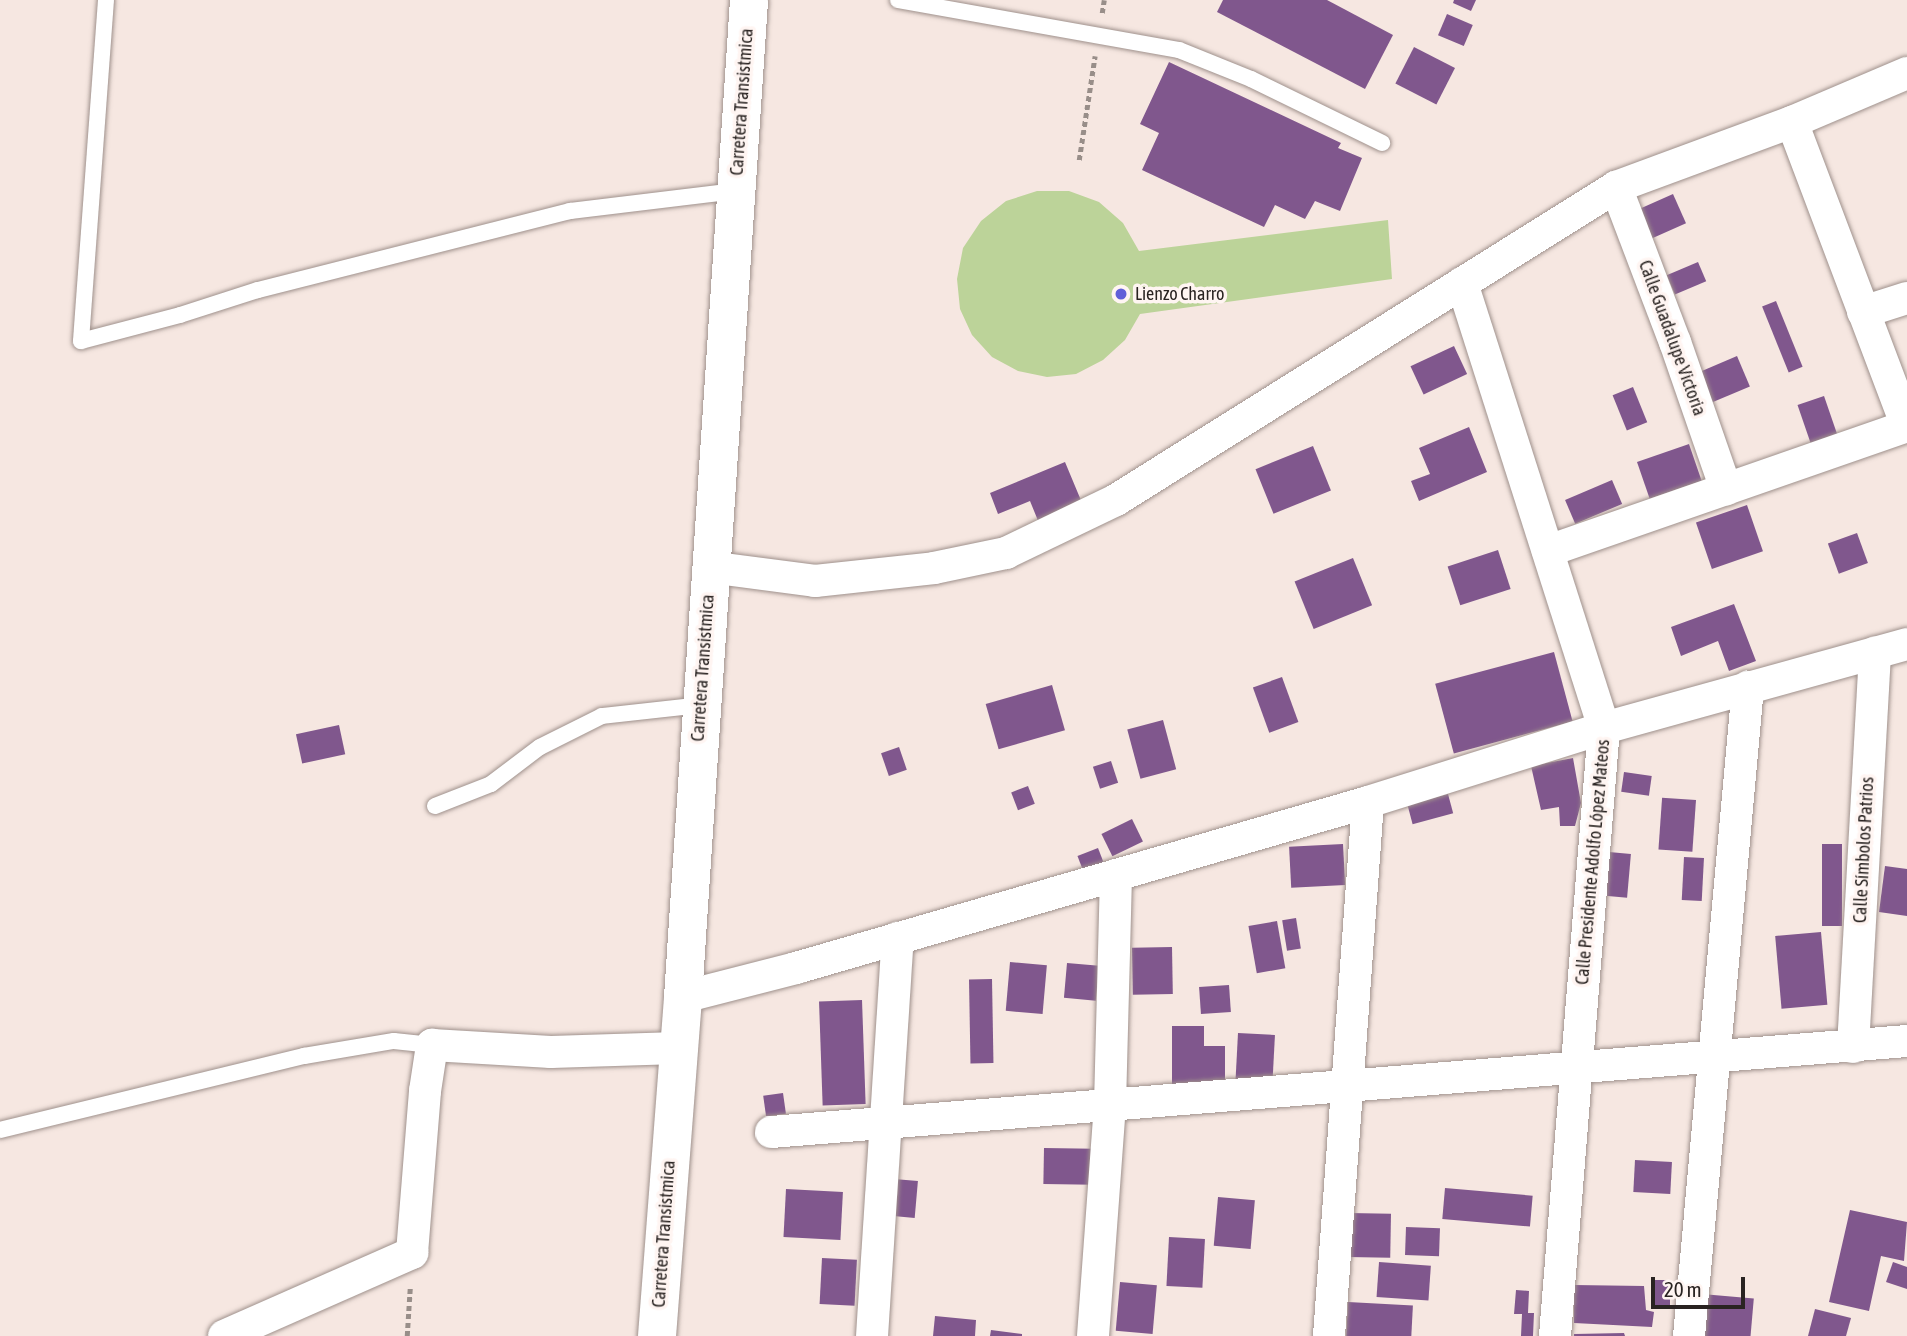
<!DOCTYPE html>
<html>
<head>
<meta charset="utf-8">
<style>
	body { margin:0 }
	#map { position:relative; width:1907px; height:1336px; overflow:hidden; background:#f6e7e1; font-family:"Asap Condensed",sans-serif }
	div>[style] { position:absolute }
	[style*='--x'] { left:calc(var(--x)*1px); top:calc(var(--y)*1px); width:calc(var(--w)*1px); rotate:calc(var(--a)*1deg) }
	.green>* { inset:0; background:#bcd399 }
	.building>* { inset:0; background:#80578d; transform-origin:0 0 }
	.path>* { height:4.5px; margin-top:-2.25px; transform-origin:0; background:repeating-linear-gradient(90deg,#988e89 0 5px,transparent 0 8.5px) }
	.roads { filter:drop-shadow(0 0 2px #9f918c) drop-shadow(0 0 2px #9f918c) }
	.service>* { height:16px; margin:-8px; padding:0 8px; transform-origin:8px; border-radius:8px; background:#fff }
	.minor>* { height:32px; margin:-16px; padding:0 16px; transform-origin:16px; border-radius:16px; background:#fff }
	.primary>* { height:38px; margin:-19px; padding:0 19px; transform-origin:19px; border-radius:19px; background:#fff }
	.dots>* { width:19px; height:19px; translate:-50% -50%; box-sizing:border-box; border:4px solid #fff5f2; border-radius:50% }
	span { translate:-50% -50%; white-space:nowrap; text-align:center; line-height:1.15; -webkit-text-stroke:7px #fff5f2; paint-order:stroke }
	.street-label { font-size:18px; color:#292321 }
	.poi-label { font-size:18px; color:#292321 }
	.left { translate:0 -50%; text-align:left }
	.scale { position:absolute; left:1651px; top:1277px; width:94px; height:32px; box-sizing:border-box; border:4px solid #292321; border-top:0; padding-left:9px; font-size:21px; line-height:24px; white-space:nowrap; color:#292321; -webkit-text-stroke:5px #fff5f2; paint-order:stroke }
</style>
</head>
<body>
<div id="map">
	<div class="green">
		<div style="clip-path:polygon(1037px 191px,1069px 191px,1099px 202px,1123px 223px,1139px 251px,1388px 220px,1392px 279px,1140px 314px,1125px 340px,1103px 360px,1076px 374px,1047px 377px,1018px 371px,992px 357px,972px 335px,960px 309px,957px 279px,963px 248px,981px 221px,1006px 201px)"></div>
	</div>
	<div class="building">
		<div style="clip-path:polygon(1223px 0,1327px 0,1393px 35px,1365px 89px,1217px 12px)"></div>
		<div style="clip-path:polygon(1454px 0,1476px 0,1471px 11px,1453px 3px)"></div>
		<div style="left:1447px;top:14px;width:28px;height:23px;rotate:23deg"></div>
		<div style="left:1414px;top:47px;width:46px;height:41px;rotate:27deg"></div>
		<div style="clip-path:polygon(1169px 62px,1341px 143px,1338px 148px,1362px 158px,1340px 211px,1315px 201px,1305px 219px,1275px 205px,1264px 227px,1142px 170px,1159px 133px,1140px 124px)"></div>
		<div style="left:1673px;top:194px;width:32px;height:40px;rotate:66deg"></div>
		<div style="left:1698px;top:262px;width:21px;height:34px;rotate:67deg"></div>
		<div style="left:1776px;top:301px;width:71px;height:15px;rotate:68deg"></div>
		<div style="left:1454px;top:346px;width:31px;height:48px;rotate:65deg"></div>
		<div style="left:1737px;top:356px;width:33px;height:42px;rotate:67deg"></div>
		<div style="left:1633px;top:387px;width:38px;height:22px;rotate:68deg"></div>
		<div style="left:1824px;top:396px;width:42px;height:28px;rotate:71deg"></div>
		<div style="clip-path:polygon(1469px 427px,1487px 472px,1419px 501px,1411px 481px,1430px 474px,1419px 448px)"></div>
		<div style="left:1689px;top:444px;width:39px;height:55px;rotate:71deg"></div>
		<div style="left:1313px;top:446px;width:48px;height:62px;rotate:68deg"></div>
		<div style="clip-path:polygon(1065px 462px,1085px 510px,1041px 528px,1030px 501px,998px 514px,990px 493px)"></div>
		<div style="left:1612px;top:480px;width:26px;height:51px;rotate:67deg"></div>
		<div style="left:1747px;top:505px;width:49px;height:54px;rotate:71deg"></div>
		<div style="left:1857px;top:533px;width:32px;height:31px;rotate:70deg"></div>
		<div style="left:1498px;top:550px;width:41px;height:53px;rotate:72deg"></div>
		<div style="left:1353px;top:558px;width:51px;height:63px;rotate:68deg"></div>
		<div style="clip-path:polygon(1734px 604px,1756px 661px,1729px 671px,1718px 641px,1681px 656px,1671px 627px)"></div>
		<div style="left:1554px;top:652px;width:72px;height:123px;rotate:75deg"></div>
		<div style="left:1282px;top:677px;width:48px;height:31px;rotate:70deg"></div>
		<div style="left:1052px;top:685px;width:47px;height:69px;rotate:74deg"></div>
		<div style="left:1163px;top:720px;width:51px;height:37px;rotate:75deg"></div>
		<div style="left:339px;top:725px;width:30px;height:44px;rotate:78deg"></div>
		<div style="left:899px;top:747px;width:24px;height:19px;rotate:71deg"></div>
		<div style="clip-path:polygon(1573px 758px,1581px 803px,1575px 826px,1560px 826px,1559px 807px,1541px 810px,1531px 766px)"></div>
		<div style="left:1111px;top:761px;width:23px;height:19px;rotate:72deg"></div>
		<div style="left:1624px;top:772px;width:28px;height:20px;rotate:8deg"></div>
		<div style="left:1028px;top:786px;width:19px;height:18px;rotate:69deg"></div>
		<div style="left:1448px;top:794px;width:20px;height:42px;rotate:75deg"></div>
		<div style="left:1696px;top:800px;width:52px;height:34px;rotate:94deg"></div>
		<div style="left:1132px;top:819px;width:25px;height:34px;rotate:64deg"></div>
		<div style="left:1343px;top:844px;width:41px;height:54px;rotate:87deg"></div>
		<div style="left:1822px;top:844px;width:20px;height:82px"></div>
		<div style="left:1098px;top:848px;width:17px;height:22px;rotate:69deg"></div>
		<div style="left:1609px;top:852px;width:22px;height:44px;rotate:5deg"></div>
		<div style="left:1684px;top:857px;width:20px;height:43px;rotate:3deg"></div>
		<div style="clip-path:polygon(1885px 866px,1907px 869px,1907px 916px,1879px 912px)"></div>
		<div style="left:1296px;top:918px;width:31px;height:14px;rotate:81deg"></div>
		<div style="left:1277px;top:921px;width:48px;height:29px;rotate:80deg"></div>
		<div style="left:1821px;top:932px;width:73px;height:46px;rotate:85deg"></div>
		<div style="left:1172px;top:947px;width:47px;height:40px;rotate:89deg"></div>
		<div style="left:1010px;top:962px;width:37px;height:49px;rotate:5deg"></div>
		<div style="left:1067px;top:963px;width:32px;height:35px;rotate:5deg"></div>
		<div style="left:992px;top:979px;width:84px;height:23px;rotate:89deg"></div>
		<div style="left:1229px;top:985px;width:27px;height:30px;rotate:86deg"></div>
		<div style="left:862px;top:1000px;width:104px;height:43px;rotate:88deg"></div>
		<div style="clip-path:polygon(1172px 1026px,1204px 1026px,1204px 1046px,1225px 1046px,1225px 1083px,1172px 1089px)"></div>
		<div style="left:1238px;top:1033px;width:37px;height:48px;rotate:3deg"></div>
		<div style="left:783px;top:1093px;width:21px;height:20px;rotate:82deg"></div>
		<div style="left:1044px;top:1148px;width:50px;height:36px;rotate:1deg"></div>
		<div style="left:1635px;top:1160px;width:37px;height:32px;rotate:3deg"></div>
		<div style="left:894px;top:1179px;width:24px;height:37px;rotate:5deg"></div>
		<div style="left:1445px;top:1188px;width:88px;height:31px;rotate:5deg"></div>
		<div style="left:786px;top:1189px;width:57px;height:48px;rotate:3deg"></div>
		<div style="left:1218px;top:1197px;width:37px;height:49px;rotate:5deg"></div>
		<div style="clip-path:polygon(1850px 1210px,1907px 1222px,1904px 1261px,1881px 1256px,1869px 1311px,1829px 1302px)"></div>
		<div style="left:1349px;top:1213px;width:42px;height:44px;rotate:1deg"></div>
		<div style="left:1406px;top:1227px;width:34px;height:28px;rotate:2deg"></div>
		<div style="left:1169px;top:1237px;width:36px;height:49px;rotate:3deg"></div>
		<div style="left:822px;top:1258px;width:35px;height:46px;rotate:3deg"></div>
		<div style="left:1379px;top:1262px;width:52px;height:35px;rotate:4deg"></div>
		<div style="clip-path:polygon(1893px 1262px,1907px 1267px,1907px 1289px,1886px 1282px)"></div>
		<div style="left:1652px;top:1280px;width:18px;height:25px"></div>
		<div style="left:1120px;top:1282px;width:37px;height:49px;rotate:5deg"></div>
		<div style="clip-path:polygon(1574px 1285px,1644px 1286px,1646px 1310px,1654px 1312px,1652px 1327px,1574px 1323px)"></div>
		<div style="clip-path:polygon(1516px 1290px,1529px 1291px,1528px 1313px,1534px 1313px,1533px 1336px,1521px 1336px,1522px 1314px,1514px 1314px)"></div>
		<div style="left:1702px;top:1294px;width:52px;height:42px;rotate:5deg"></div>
		<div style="left:1348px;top:1302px;width:65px;height:34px;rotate:3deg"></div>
		<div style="clip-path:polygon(1815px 1309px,1851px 1318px,1846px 1336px,1808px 1336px)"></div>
		<div style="clip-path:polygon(935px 1316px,976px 1320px,975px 1336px,933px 1336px)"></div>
		<div style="clip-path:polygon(991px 1330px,1022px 1334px,1022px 1336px,990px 1336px)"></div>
		<div style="clip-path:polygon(1624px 1333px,1625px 1336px,1574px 1336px,1574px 1334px)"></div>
	</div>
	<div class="path">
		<div style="--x:1102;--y:13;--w:13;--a:-81"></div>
		<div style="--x:1079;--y:160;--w:105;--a:-81.3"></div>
		<div style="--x:407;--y:1336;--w:48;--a:-86.4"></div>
	</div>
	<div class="roads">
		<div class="service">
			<div style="--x:106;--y:0;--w:342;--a:94.2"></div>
			<div style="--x:81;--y:341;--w:102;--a:-14.7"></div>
			<div style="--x:180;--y:315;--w:82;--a:-17.8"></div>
			<div style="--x:258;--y:290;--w:322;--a:-14.2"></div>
			<div style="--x:570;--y:211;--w:167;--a:-6.9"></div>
			<div style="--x:898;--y:0;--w:285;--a:10.1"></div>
			<div style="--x:1179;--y:50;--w:78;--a:21.9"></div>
			<div style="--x:1251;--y:79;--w:146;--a:26"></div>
			<div style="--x:435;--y:806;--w:60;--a:-21.4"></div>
			<div style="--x:491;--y:784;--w:61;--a:-37.1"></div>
			<div style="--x:540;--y:747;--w:69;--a:-26.6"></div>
			<div style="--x:602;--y:716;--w:100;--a:-6.3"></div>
			<div style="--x:0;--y:1130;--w:313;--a:-13.7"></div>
			<div style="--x:304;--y:1056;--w:91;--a:-9.5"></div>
			<div style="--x:394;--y:1041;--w:38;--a:6"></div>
		</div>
		<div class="minor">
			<div style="--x:1792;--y:122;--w:325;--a:69.3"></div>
			<div style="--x:1616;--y:187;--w:166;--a:69.2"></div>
			<div style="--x:1675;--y:342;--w:156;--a:70.9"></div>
			<div style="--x:1462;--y:283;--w:467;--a:72.3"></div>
			<div style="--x:1604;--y:728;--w:610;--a:94.61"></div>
			<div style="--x:1863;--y:312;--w:46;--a:-17.7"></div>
			<div style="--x:1548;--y:551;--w:380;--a:-19.2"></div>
			<div style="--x:709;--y:567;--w:107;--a:7.5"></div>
			<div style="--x:815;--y:581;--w:120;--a:-6.2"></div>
			<div style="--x:934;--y:568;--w:74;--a:-11.8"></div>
			<div style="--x:1006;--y:553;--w:122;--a:-25.7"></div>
			<div style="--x:1116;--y:500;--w:590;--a:-32.05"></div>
			<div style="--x:1616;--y:187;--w:188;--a:-20.3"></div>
			<div style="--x:1792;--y:122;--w:125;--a:-23.1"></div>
			<div style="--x:683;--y:997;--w:117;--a:-14.4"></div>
			<div style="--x:796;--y:968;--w:596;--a:-16.18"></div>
			<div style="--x:1368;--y:802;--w:247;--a:-17.4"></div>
			<div style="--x:1604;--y:728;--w:314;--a:-15.5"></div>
			<div style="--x:1853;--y:1047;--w:395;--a:-86.8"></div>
			<div style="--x:771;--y:1132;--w:1140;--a:-4.58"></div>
			<div style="--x:224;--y:1336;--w:206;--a:-23.8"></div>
			<div style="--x:412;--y:1253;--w:163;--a:-85.4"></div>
			<div style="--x:425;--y:1091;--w:47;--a:-81.3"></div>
			<div style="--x:432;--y:1045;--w:119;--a:3.4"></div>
			<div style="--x:551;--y:1052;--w:127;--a:-1.8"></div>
			<div style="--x:872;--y:1336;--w:399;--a:-86.3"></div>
			<div style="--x:1093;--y:1336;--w:232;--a:-85.8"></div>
			<div style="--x:1110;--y:1105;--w:230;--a:-88.5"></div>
			<div style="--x:1329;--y:1336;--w:535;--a:-85.82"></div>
			<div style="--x:1689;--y:1336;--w:652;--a:-84.81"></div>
		</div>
		<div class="primary">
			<div style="--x:657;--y:1336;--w:340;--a:-85.6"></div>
			<div style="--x:683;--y:997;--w:999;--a:-86.21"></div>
		</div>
	</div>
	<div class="dots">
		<div style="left:1121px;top:294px;background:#615fd8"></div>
	</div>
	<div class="street-label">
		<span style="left:742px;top:102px;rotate:-86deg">Carretera Transistmica</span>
		<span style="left:1672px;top:338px;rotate:70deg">Calle Guadalupe Victoria</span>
		<span style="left:703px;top:668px;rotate:-86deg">Carretera Transistmica</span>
		<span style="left:1864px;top:850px;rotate:-87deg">Calle Símbolos Patrios</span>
		<span style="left:1593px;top:862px;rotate:-85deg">Calle Presidente Adolfo López Mateos</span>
		<span style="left:664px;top:1234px;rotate:-86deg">Carretera Transistmica</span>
	</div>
	<div class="poi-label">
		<span class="left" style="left:1135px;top:294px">Lienzo Charro</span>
	</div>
	<div class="scale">20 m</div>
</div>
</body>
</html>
